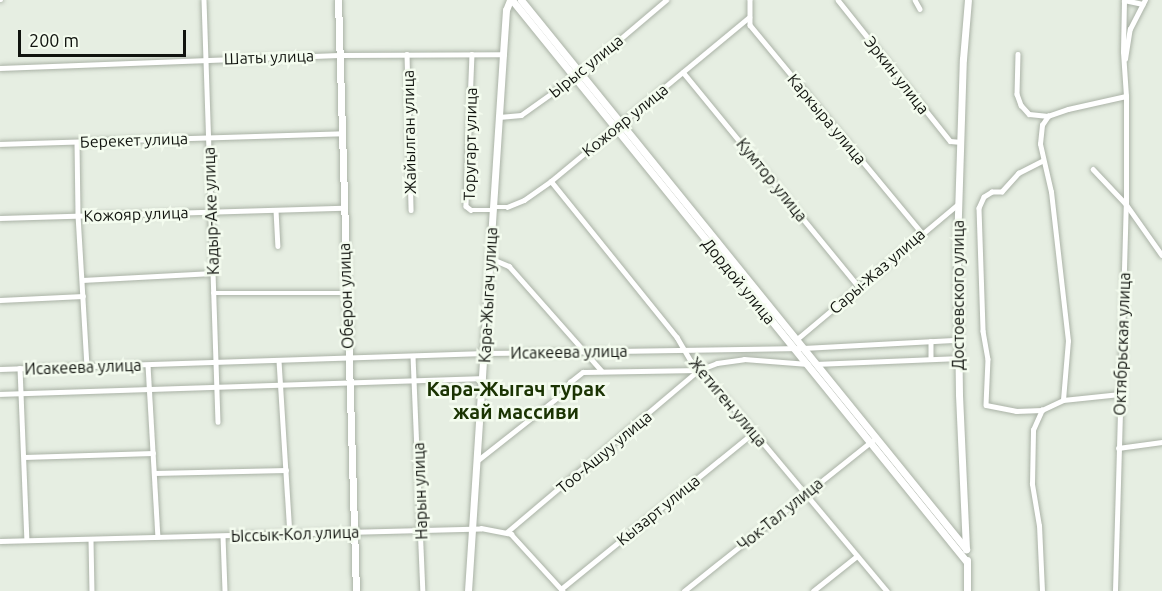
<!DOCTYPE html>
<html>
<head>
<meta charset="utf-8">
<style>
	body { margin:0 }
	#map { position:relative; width:1162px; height:591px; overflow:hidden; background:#e6eee2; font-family:Ubuntu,sans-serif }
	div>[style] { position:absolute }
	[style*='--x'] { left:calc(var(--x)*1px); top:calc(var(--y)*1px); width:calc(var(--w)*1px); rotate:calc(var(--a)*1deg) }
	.roads { filter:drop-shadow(0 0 2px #aab2a6) drop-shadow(0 0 2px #aab2a6) }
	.street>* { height:4.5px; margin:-2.25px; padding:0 2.25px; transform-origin:2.25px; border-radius:2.25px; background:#fff }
	.secondary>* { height:7px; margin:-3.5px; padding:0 3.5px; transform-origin:3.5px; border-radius:3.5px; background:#fff }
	span { translate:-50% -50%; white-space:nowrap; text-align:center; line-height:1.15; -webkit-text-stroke:5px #f4fcef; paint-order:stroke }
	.street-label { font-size:16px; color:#10130e }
	.quarter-label { font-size:20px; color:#1a3302; font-weight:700 }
	.scale { position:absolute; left:18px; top:30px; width:168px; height:27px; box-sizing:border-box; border:3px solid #10130e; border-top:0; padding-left:8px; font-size:18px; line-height:21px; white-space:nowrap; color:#10130e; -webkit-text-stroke:4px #f4fcef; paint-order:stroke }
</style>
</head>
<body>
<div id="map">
	<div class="roads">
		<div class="street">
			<div style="--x:0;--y:0;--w:1;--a:0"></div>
			<div style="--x:204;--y:0;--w:422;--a:88.1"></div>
			<div style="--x:750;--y:0;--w:25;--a:90"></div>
			<div style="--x:750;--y:25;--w:268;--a:50.4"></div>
			<div style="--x:838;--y:0;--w:180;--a:51.5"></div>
			<div style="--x:950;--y:141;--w:11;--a:5"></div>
			<div style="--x:915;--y:0;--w:10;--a:61"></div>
			<div style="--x:1124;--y:0;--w:19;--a:12"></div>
			<div style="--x:407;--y:54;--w:156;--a:88.5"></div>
			<div style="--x:472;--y:54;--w:152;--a:92.3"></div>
			<div style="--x:466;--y:206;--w:6;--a:39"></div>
			<div style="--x:471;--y:210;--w:22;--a:0"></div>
			<div style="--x:1018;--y:54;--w:40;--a:91.4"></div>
			<div style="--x:1017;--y:94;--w:12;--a:70"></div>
			<div style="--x:1021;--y:105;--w:12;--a:48"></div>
			<div style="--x:1029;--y:114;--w:19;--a:6"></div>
			<div style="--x:1125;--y:59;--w:30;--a:-81"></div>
			<div style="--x:1130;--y:29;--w:33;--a:-63"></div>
			<div style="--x:0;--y:68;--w:339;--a:-2.2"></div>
			<div style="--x:339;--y:55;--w:164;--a:-0.3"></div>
			<div style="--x:683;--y:72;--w:279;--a:50.7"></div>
			<div style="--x:499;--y:117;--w:22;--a:-5"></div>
			<div style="--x:521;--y:115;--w:72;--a:-35.4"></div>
			<div style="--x:580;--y:73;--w:113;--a:-40.3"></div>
			<div style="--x:77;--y:142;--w:73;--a:89.2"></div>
			<div style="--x:78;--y:215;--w:152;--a:86.6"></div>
			<div style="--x:0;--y:144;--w:341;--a:-1.8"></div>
			<div style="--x:1043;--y:161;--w:27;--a:153"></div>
			<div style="--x:1019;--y:173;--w:25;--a:132"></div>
			<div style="--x:1002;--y:192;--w:10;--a:180"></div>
			<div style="--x:992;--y:192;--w:9;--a:148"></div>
			<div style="--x:984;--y:197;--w:12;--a:114"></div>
			<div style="--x:979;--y:208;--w:123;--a:88.1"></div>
			<div style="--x:983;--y:331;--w:28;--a:80"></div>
			<div style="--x:988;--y:359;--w:46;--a:92.5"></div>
			<div style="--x:986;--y:405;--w:31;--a:11"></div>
			<div style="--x:1016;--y:411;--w:26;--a:-2"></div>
			<div style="--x:1042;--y:410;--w:23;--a:-25"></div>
			<div style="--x:1063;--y:400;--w:57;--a:-6"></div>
			<div style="--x:1093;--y:169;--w:48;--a:46.7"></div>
			<div style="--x:1126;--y:204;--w:62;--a:54.8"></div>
			<div style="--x:551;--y:181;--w:201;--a:51.1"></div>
			<div style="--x:677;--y:337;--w:28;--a:60"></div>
			<div style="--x:691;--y:361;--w:64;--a:47.5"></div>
			<div style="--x:734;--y:408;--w:239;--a:50.1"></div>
			<div style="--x:493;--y:207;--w:14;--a:0"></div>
			<div style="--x:507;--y:207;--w:18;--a:-22"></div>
			<div style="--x:524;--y:200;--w:33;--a:-35"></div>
			<div style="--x:551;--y:181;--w:257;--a:-39.6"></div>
			<div style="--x:276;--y:210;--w:36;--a:87"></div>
			<div style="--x:0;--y:218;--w:343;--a:-1.7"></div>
			<div style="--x:490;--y:258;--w:21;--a:23"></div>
			<div style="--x:509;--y:266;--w:140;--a:48.5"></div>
			<div style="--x:82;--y:280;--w:131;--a:-3.1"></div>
			<div style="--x:213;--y:293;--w:133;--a:0"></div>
			<div style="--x:0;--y:300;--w:83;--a:-2.8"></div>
			<div style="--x:796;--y:340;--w:212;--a:-40"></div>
			<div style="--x:931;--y:341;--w:17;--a:90"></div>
			<div style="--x:413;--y:356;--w:235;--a:87.6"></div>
			<div style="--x:279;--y:361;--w:173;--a:86.4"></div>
			<div style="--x:817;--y:364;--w:141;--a:-2.4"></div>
			<div style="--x:148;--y:365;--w:172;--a:86.7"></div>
			<div style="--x:20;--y:368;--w:172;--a:87.7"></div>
			<div style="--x:0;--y:369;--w:485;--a:-1.9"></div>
			<div style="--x:485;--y:353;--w:318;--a:-0.9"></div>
			<div style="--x:803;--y:348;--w:155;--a:-3"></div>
			<div style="--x:0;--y:394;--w:483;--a:-1.9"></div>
			<div style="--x:1063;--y:400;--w:59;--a:-85.2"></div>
			<div style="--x:1068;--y:341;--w:150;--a:-96.5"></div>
			<div style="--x:1051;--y:192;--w:49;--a:-102.9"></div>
			<div style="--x:1040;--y:144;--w:19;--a:-84"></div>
			<div style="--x:1042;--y:125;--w:11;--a:-56"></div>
			<div style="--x:1048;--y:116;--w:21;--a:-19"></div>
			<div style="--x:1068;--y:109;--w:59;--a:-12.6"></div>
			<div style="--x:1118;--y:448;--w:44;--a:-7.8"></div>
			<div style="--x:24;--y:457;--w:129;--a:-1.8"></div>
			<div style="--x:478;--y:460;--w:108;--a:-38.2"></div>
			<div style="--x:563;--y:393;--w:13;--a:-58"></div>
			<div style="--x:570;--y:382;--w:16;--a:-38"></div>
			<div style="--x:583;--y:372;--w:116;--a:-1"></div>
			<div style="--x:699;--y:370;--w:19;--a:-21"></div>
			<div style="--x:717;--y:363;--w:27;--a:-8"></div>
			<div style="--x:744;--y:359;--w:64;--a:4.5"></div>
			<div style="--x:154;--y:473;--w:132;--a:-1.3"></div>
			<div style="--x:507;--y:532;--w:251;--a:-40.2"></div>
			<div style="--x:223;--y:536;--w:55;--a:87.9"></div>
			<div style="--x:91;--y:540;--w:51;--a:88.9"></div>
			<div style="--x:0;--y:541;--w:481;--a:-1.5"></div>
			<div style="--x:481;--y:528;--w:31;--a:11"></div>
			<div style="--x:511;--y:534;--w:77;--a:47.6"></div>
			<div style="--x:561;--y:589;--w:249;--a:-39.1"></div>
			<div style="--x:684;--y:591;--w:241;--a:-38.6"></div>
			<div style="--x:813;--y:591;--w:56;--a:-38.5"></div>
			<div style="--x:1042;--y:591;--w:65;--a:-92.6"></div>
			<div style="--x:1039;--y:526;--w:43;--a:-99.5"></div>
			<div style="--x:1032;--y:484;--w:54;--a:-88.9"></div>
			<div style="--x:1033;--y:430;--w:22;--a:-66"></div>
			<div style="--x:1115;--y:591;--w:387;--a:-88.4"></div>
			<div style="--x:1126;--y:204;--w:108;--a:-90"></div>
			<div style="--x:1126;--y:96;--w:44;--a:-93.9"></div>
			<div style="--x:1123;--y:52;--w:52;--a:-88.9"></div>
		</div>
		<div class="secondary">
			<div style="--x:338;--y:0;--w:591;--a:88.26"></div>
			<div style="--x:512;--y:0;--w:723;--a:51.01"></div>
			<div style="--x:521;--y:0;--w:707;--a:50.97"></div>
			<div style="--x:966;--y:549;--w:155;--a:-92.6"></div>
			<div style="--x:959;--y:394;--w:148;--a:-90.8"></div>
			<div style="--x:957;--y:246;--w:187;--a:-88.2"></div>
			<div style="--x:963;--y:59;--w:59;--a:-85.2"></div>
			<div style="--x:967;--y:560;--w:31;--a:90"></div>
			<div style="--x:468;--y:591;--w:538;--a:-86.27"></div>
			<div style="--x:503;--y:54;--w:44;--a:-86.1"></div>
			<div style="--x:506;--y:10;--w:11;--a:-68"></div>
		</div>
	</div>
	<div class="street-label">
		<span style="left:269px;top:57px;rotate:-2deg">Шаты улица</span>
		<span style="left:586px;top:66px;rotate:-39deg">Ырыс улица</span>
		<span style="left:897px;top:75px;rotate:52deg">Эркин улица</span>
		<span style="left:827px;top:119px;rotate:50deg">Каркыра улица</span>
		<span style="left:625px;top:120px;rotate:-39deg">Кожояр улица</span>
		<span style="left:409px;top:132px;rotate:-91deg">Жайылган улица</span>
		<span style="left:134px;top:140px;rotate:-2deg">Берекет улица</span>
		<span style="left:470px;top:144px;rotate:-89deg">Торугарт улица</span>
		<span style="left:772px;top:180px;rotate:51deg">Кумтор улица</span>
		<span style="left:211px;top:211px;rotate:-92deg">Кадыр-Аке улица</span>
		<span style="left:136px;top:214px;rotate:-2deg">Кожояр улица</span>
		<span style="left:877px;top:271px;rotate:-41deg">Сары-Жаз улица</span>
		<span style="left:739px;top:281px;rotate:51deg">Дордой улица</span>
		<span style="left:488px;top:295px;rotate:-87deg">Кара-Жыгач улица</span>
		<span style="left:958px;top:295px;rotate:-90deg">Достоевского улица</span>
		<span style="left:346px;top:296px;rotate:-92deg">Оберон улица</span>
		<span style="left:1122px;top:344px;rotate:-88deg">Октябрьская улица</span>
		<span style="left:569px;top:352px;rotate:-1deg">Исакеева улица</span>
		<span style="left:83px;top:367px;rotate:-2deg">Исакеева улица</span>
		<span style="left:728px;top:402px;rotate:50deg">Жетиген улица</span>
		<span style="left:604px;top:452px;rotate:-40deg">Тоо-Ашуу улица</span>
		<span style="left:420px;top:491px;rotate:-92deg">Нарын улица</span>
		<span style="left:658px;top:510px;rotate:-39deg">Кызарт улица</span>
		<span style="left:780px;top:514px;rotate:-39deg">Чок-Тал улица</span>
		<span style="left:295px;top:534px;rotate:-2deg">Ыссык-Кол улица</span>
	</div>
	<div class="quarter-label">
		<span style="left:516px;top:400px">Кара-Жыгач турак<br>жай массиви</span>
	</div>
	<div class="scale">200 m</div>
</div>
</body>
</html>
